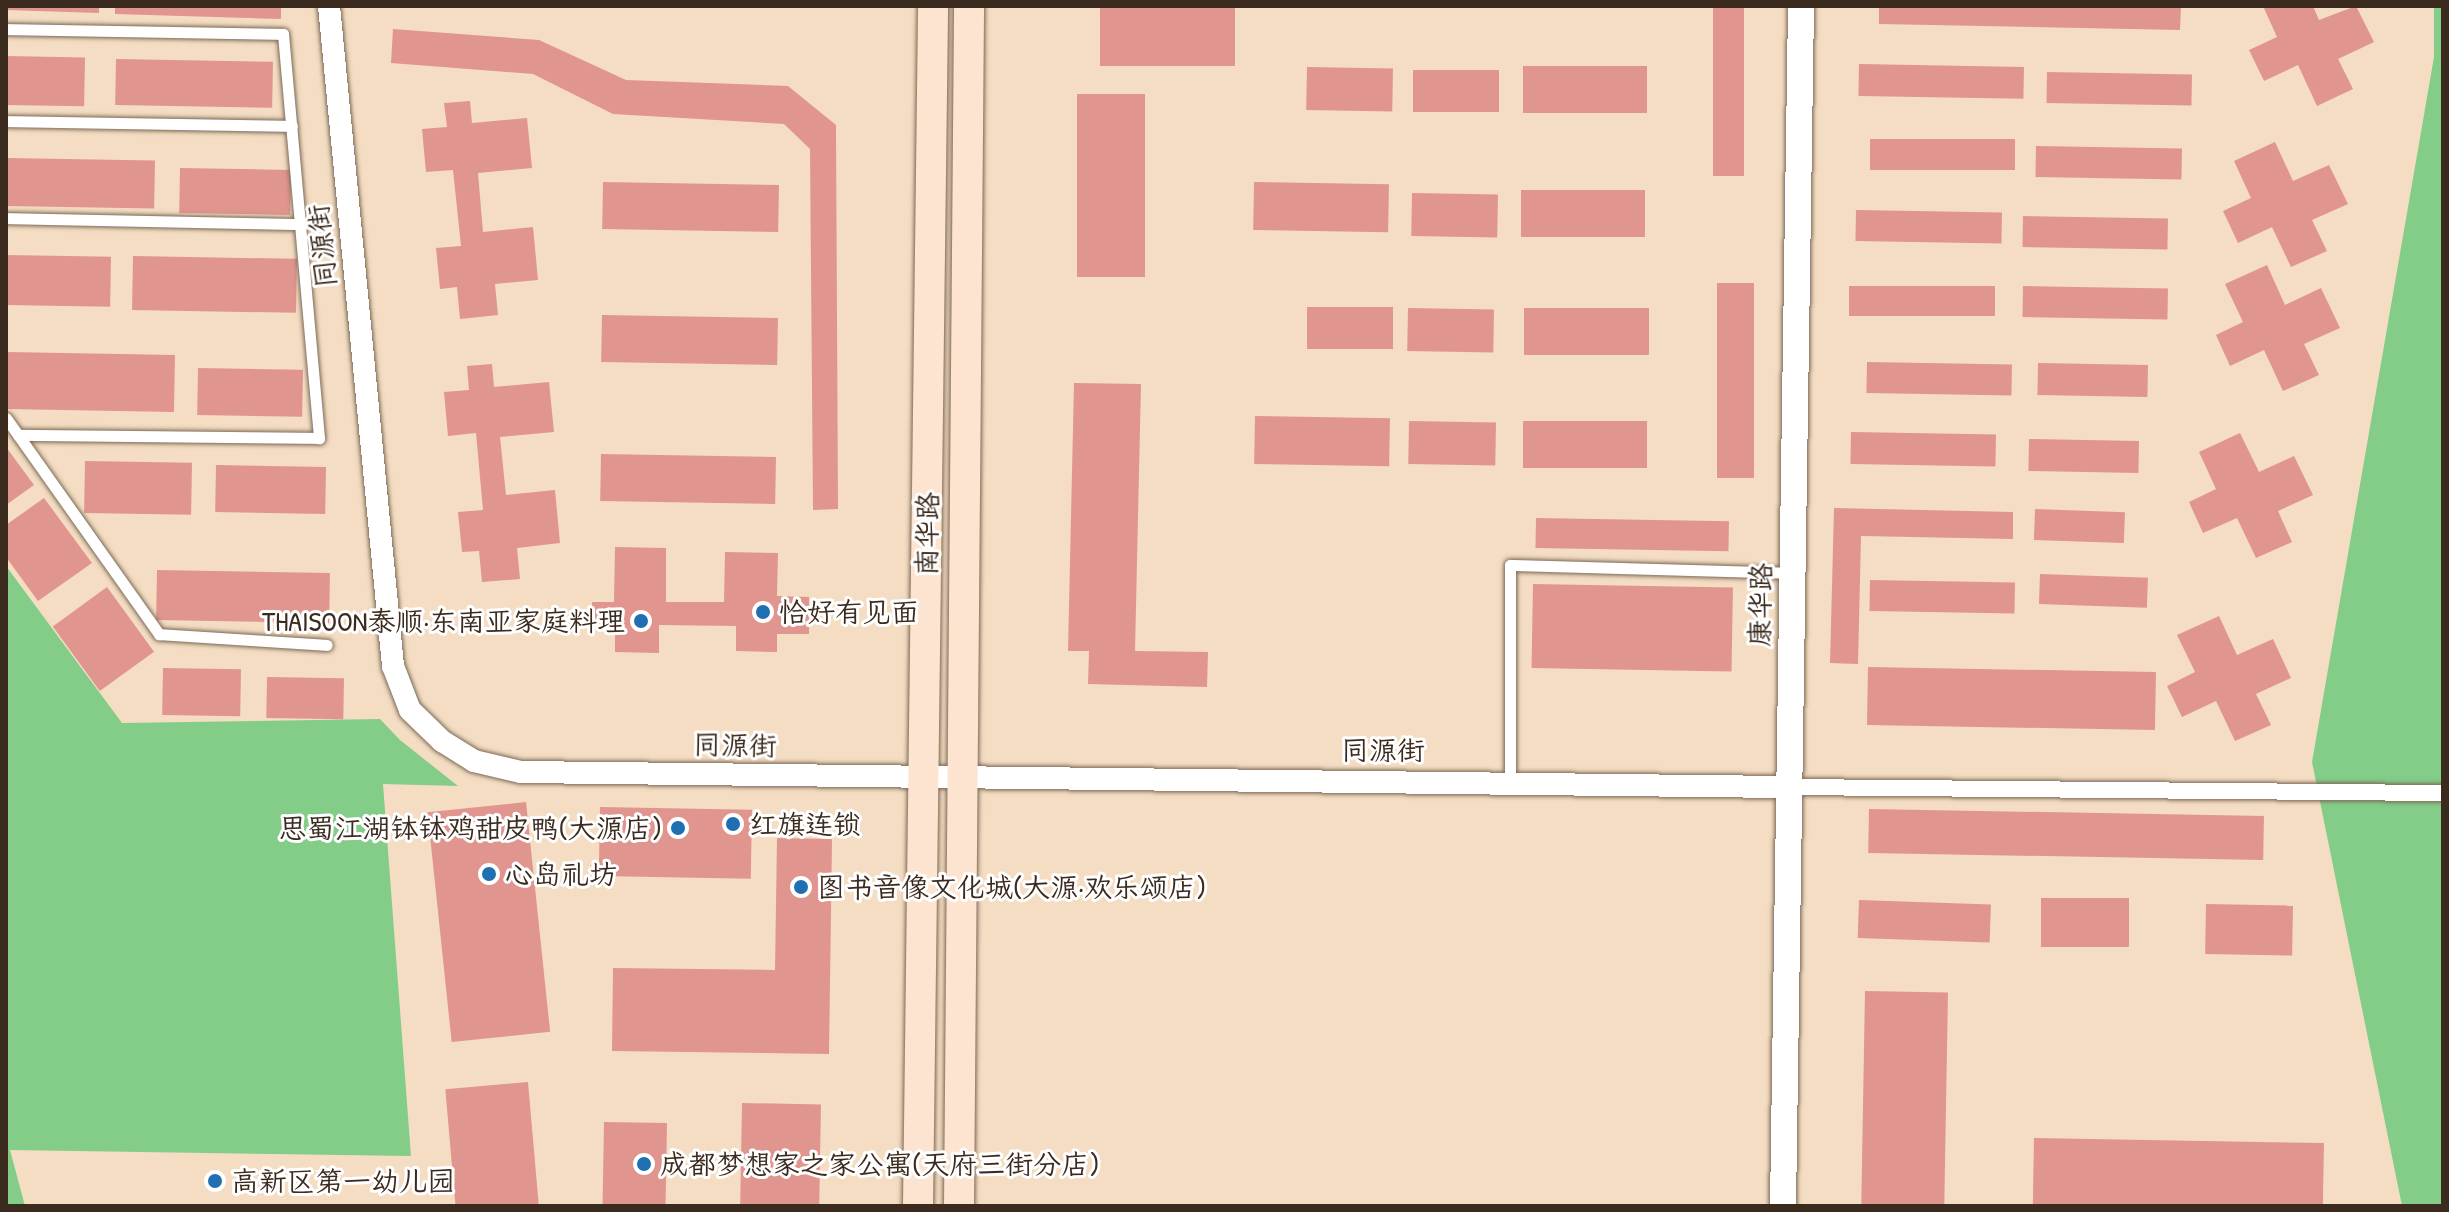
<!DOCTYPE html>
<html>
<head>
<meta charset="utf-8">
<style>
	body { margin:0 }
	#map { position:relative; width:2449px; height:1212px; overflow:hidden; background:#f4ddc2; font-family:"Patrick Hand","LXGW WenKai TC",sans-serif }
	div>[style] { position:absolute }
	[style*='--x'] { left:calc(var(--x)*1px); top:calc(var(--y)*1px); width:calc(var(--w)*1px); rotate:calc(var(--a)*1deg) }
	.green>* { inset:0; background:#83cd89 }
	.building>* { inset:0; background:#e1958f; transform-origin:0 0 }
	.roads { filter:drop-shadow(0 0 2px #7c6957) drop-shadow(0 0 2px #7c6957) }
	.service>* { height:11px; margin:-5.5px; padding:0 5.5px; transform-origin:5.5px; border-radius:5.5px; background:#fff }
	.pedestrian>* { height:16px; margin:-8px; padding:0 8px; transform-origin:8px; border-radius:8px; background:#fff }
	.minor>* { height:22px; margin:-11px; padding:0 11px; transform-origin:11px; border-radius:11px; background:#fff }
	.tertiary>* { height:26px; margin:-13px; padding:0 13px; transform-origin:13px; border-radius:13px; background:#fff }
	.secondary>* { height:30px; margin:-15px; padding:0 15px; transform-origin:15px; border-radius:15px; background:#fde4d1 }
	.dots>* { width:22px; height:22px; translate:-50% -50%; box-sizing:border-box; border:4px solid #fff; border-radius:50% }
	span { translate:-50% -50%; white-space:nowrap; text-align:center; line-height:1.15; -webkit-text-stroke:6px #fff; paint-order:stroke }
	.street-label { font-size:28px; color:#3b2a1e }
	.poi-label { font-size:28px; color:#3b2a1e }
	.left { translate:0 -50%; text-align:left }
	.right { translate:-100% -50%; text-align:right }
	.frame { position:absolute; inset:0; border:8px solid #3b2a1e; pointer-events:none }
</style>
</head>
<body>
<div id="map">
	<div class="green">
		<div style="clip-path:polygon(2434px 6px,2443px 6px,2443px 1206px,2402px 1206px,2312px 762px,2434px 57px)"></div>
		<div style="clip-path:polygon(6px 566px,122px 723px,380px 719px,400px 740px,458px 786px,383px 784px,411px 1156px,10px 1150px,25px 1206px,6px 1206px)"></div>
	</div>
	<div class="building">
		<div style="clip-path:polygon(6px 6px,99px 6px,99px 13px,6px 10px)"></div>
		<div style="clip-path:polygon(115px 6px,281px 6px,281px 19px,115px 14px)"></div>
		<div style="left:1100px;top:6px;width:135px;height:60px"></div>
		<div style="left:1713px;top:6px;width:31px;height:170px"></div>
		<div style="clip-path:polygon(1879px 6px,2181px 6px,2180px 30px,1879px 24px)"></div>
		<div style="clip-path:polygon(2263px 6px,2313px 6px,2319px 20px,2356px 6px,2374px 42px,2338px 59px,2353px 89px,2317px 106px,2298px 65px,2264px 81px,2249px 50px,2277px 37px)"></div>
		<div style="clip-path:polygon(393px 29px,539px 40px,626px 80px,788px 86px,836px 125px,838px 509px,813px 510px,810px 149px,784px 124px,613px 114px,533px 74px,391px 63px)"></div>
		<div style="left:6px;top:56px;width:79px;height:49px;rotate:1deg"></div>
		<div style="left:116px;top:59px;width:157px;height:46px;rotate:1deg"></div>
		<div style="left:1859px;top:64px;width:165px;height:32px;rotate:1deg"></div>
		<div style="left:1523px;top:66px;width:124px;height:47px"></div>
		<div style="left:1307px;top:67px;width:86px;height:43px;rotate:1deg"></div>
		<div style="left:1413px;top:70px;width:86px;height:42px"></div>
		<div style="left:2047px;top:72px;width:145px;height:31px;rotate:1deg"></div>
		<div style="left:1077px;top:94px;width:68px;height:183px"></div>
		<div style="clip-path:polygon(470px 101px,472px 123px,527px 118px,532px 168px,478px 173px,483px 232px,533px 227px,538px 280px,495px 284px,498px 315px,460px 319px,457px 287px,440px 289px,436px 248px,461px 246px,453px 170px,426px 172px,422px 129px,447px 127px,444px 103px)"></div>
		<div style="left:1870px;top:139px;width:145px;height:31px"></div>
		<div style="clip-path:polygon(2275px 142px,2293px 181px,2329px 165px,2348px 204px,2312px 220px,2327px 251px,2291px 267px,2272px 227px,2238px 243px,2223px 211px,2251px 198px,2234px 161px)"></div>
		<div style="left:2036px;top:146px;width:146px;height:31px;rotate:1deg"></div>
		<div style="left:6px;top:158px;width:149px;height:48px;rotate:1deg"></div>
		<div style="left:180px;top:168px;width:111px;height:45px;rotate:1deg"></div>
		<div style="left:603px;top:182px;width:176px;height:47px;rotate:1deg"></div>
		<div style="left:1254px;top:182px;width:135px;height:48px;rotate:1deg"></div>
		<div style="left:1521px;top:190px;width:124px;height:47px"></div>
		<div style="left:1412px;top:193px;width:86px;height:43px;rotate:1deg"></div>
		<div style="left:1856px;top:210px;width:146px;height:31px;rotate:1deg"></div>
		<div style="left:2023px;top:216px;width:145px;height:31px;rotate:1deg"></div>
		<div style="left:6px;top:255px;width:105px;height:50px;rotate:1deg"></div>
		<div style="left:133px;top:256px;width:164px;height:54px;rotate:1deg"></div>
		<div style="clip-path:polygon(2267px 265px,2285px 305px,2321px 288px,2340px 328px,2304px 344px,2319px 375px,2283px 391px,2264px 350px,2230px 366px,2216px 335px,2243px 322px,2225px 284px)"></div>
		<div style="left:1717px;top:283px;width:37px;height:195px"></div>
		<div style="left:1849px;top:286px;width:146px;height:30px"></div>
		<div style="left:2023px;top:286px;width:145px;height:31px;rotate:1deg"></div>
		<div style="left:1307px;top:307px;width:86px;height:42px"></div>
		<div style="left:1408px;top:308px;width:86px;height:43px;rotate:1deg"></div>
		<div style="left:1524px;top:308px;width:125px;height:47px"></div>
		<div style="left:602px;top:315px;width:176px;height:47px;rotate:1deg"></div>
		<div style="left:7px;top:352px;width:168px;height:57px;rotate:1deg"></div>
		<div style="left:1867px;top:362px;width:145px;height:31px;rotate:1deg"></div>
		<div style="left:2038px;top:363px;width:110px;height:32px;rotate:1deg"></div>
		<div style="clip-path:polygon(492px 364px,494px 387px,549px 382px,554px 432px,500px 437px,506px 495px,555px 490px,560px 543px,517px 548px,520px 579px,482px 582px,479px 551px,462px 552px,458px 512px,483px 510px,476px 433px,448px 436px,444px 392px,469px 390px,467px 366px)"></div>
		<div style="left:198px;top:368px;width:105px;height:47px;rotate:1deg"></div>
		<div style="clip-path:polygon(1074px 383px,1141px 384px,1135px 651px,1208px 652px,1207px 687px,1088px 684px,1089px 651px,1068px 651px)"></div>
		<div style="left:1255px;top:416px;width:135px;height:48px;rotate:1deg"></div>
		<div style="left:1409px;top:421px;width:87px;height:43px;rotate:1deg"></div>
		<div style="left:1523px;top:421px;width:124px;height:47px"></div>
		<div style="left:1851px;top:432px;width:145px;height:32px;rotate:1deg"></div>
		<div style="clip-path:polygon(2240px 433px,2259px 472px,2294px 456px,2313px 495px,2278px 511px,2292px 542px,2256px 558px,2237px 518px,2203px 533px,2189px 502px,2216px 489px,2199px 452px)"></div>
		<div style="left:2029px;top:439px;width:110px;height:32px;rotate:1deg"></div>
		<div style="clip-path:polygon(6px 447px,34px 485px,6px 505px)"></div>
		<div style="left:601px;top:454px;width:175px;height:47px;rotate:1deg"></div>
		<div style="left:85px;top:461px;width:107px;height:52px;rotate:1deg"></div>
		<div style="left:216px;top:465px;width:110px;height:47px;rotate:1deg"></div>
		<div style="clip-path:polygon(44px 498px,92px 563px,38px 601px,6px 557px,6px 525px)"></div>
		<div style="clip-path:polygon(1834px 508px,2013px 512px,2013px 539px,1861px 536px,1858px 664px,1830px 663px)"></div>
		<div style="left:2035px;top:509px;width:90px;height:31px;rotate:2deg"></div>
		<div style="left:1536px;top:518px;width:193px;height:30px;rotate:1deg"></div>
		<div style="clip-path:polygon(615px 547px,666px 548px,666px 602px,724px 602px,725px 552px,778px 553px,777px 596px,809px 597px,809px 634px,777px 634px,777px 652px,736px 651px,736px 626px,659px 625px,659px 653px,615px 652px,615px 628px,592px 628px,592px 602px,614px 602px)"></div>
		<div style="left:157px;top:570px;width:173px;height:50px;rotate:1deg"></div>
		<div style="left:2040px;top:574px;width:108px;height:30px;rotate:2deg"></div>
		<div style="left:1870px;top:580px;width:145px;height:31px;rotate:1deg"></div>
		<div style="left:1533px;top:584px;width:200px;height:84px;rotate:1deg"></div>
		<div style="left:107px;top:587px;width:80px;height:67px;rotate:54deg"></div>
		<div style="clip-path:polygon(2219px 616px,2237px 655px,2273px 639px,2291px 678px,2256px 694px,2271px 725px,2235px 741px,2216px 701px,2182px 717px,2167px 686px,2195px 672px,2177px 635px)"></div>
		<div style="left:1868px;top:667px;width:288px;height:58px;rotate:1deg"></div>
		<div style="left:163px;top:668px;width:78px;height:47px;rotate:1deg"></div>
		<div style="left:267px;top:677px;width:77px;height:41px;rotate:1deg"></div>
		<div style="left:526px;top:802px;width:231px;height:99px;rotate:84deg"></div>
		<div style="left:600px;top:807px;width:152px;height:69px;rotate:1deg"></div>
		<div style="left:1869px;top:809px;width:395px;height:44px;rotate:1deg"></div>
		<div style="clip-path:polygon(777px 838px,832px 839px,829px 1054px,612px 1051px,613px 968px,775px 970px)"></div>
		<div style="left:2041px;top:898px;width:88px;height:49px"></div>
		<div style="left:1859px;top:900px;width:132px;height:38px;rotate:2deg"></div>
		<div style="left:2206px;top:904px;width:87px;height:50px;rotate:1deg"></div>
		<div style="left:1865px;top:991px;width:83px;height:215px;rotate:1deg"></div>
		<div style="left:528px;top:1082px;width:124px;height:83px;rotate:85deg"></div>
		<div style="left:742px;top:1103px;width:79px;height:103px;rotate:1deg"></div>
		<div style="left:604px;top:1122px;width:63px;height:84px;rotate:1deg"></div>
		<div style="left:2034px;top:1138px;width:290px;height:68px;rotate:1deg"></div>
	</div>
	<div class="roads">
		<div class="service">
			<div style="--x:6;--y:29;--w:277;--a:1"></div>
			<div style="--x:283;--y:34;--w:406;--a:84.9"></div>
			<div style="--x:319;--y:438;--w:301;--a:-179.4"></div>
			<div style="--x:6;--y:121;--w:286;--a:1"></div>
			<div style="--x:6;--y:218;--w:294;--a:1.2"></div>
			<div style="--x:6;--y:418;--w:265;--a:54.7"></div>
			<div style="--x:159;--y:634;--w:168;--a:3.7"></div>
			<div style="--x:1510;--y:781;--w:216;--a:-90"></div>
			<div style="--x:1510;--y:565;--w:282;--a:1.6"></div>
		</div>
		<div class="pedestrian">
			<div style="--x:1789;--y:787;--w:654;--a:0.53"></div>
		</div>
		<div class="minor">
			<div style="--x:329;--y:6;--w:663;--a:84.46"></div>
			<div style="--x:393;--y:666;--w:47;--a:68.9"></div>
			<div style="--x:410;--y:710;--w:45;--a:44.1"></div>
			<div style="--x:442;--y:741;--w:38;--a:32"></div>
			<div style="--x:474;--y:761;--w:48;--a:13.2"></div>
			<div style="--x:521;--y:772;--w:1268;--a:0.68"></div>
		</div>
		<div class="tertiary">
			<div style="--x:1783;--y:1206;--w:1200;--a:-89.14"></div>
		</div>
		<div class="secondary">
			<div style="--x:918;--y:1206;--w:1200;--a:-89.28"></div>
			<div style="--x:959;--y:1206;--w:1200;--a:-89.52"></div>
		</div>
	</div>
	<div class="dots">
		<div style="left:763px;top:612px;background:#1f6fb2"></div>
		<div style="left:641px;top:621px;background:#1f6fb2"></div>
		<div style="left:733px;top:824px;background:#1f6fb2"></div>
		<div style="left:678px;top:828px;background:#1f6fb2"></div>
		<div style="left:489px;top:874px;background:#1f6fb2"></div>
		<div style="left:801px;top:887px;background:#1f6fb2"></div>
		<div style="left:644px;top:1164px;background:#1f6fb2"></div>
		<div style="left:215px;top:1181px;background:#1f6fb2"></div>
	</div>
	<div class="street-label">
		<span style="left:322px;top:246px;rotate:-96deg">同源街</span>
		<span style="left:927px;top:534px;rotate:-89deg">南华路</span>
		<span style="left:1760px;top:605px;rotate:-89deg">康华路</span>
		<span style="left:735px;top:745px;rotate:1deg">同源街</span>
		<span style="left:1383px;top:750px">同源街</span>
	</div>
	<div class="poi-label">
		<span class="left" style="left:779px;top:612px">恰好有见面</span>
		<span class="right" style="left:625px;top:621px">THAISOON泰顺·东南亚家庭料理</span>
		<span class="left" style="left:749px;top:824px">红旗连锁</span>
		<span class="right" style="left:662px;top:828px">思蜀江湖钵钵鸡甜皮鸭(大源店)</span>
		<span class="left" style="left:505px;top:874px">心岛礼坊</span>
		<span class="left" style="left:817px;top:887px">图书音像文化城(大源·欢乐颂店)</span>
		<span class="left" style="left:660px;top:1164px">成都梦想家之家公寓(天府三街分店)</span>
		<span class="left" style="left:231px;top:1181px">高新区第一幼儿园</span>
	</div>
	<div class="frame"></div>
</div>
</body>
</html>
